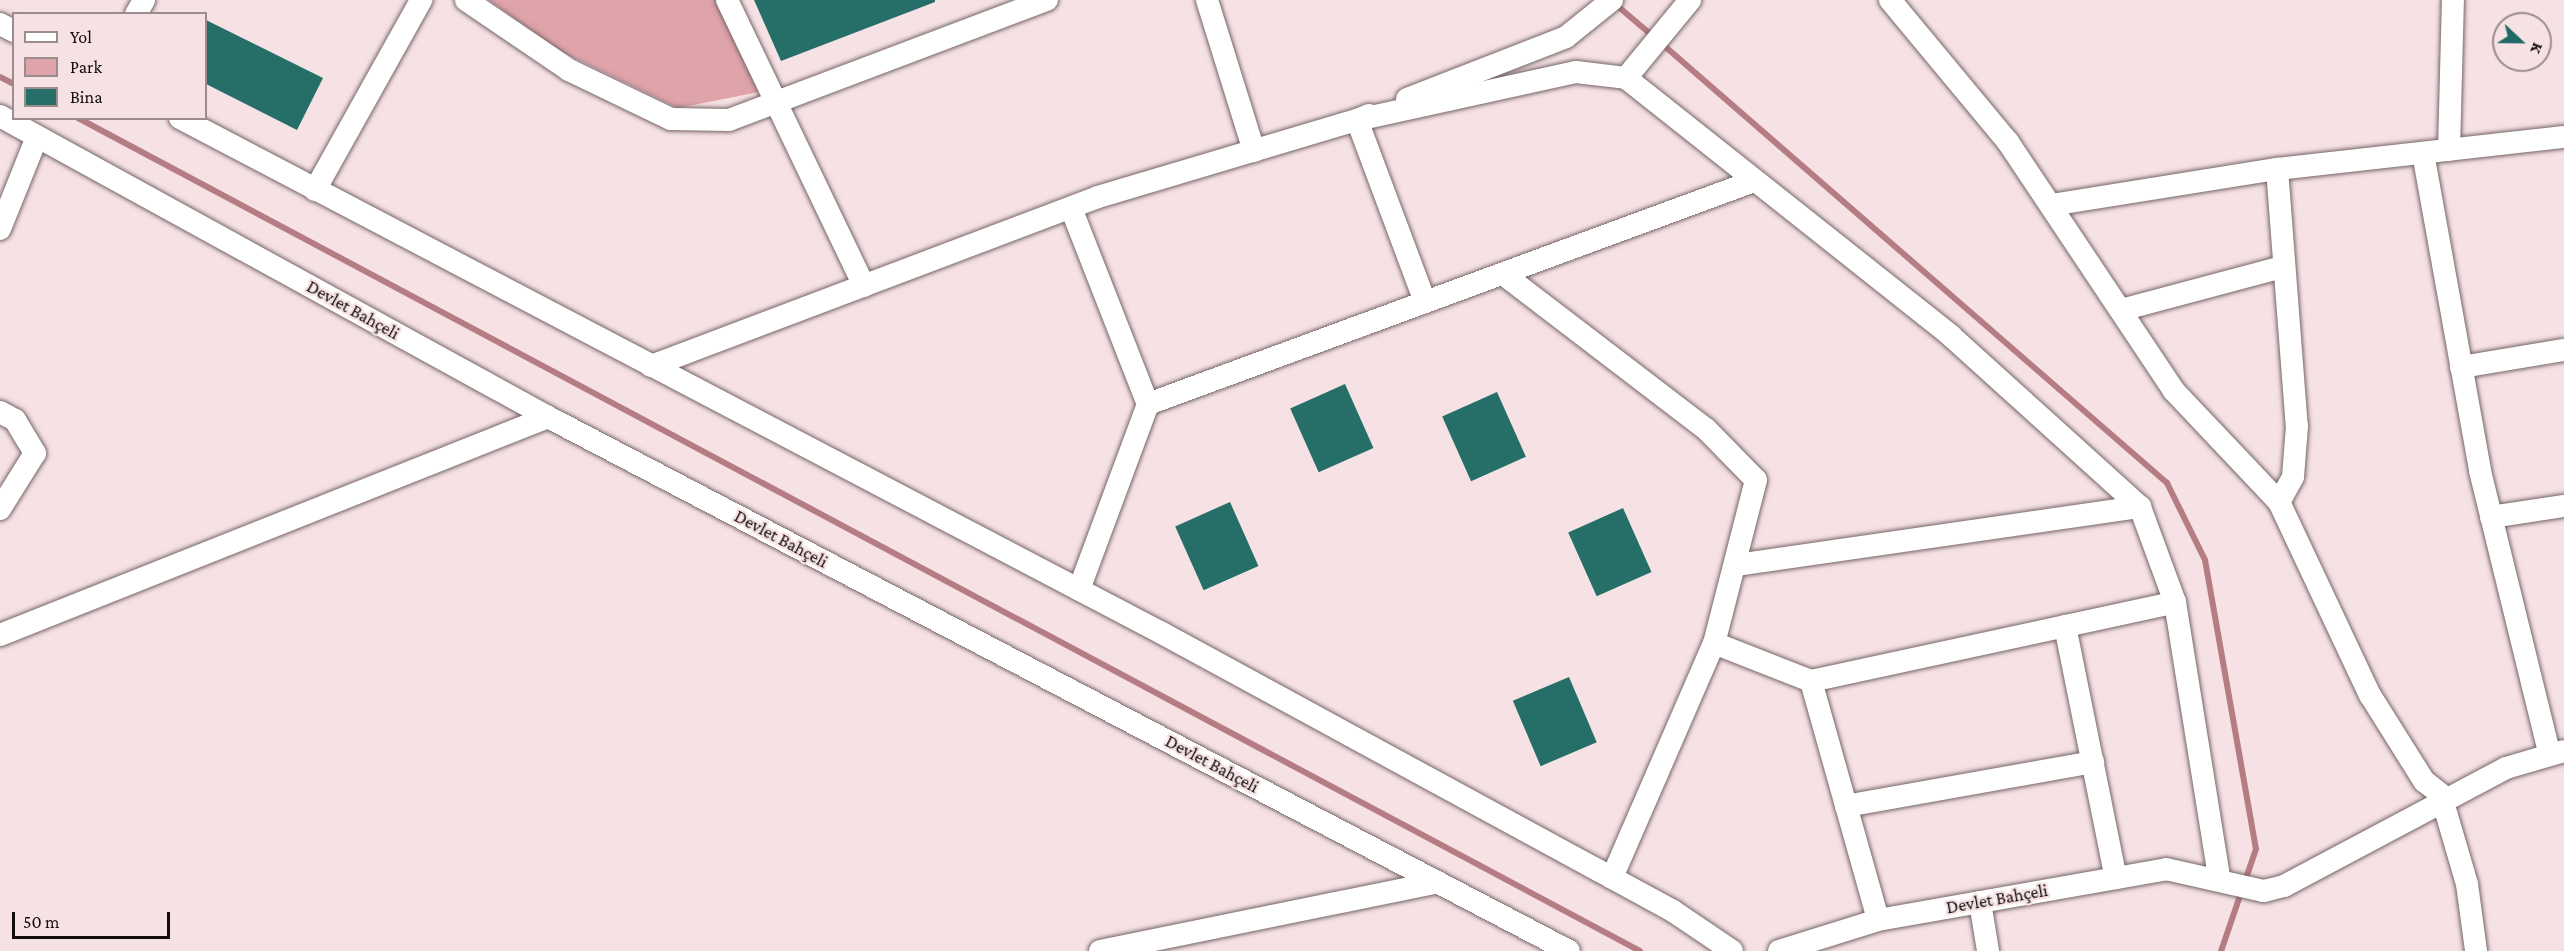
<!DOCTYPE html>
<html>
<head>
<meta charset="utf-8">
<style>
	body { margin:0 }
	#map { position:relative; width:2564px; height:951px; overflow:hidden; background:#f6e2e4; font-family:"Crimson Pro",serif }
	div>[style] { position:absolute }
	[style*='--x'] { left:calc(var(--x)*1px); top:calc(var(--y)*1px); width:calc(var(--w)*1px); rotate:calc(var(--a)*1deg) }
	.green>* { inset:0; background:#dfa3aa }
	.stream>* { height:6px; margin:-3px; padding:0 3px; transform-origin:3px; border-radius:3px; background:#b67c83 }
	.building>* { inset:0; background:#256f68; transform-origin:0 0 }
	.roads { filter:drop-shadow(0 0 2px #766567) drop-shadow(0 0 2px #766567) }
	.minor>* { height:22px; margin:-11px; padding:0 11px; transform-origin:11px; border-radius:11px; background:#fff }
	span { translate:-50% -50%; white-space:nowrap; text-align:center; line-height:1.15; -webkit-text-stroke:4.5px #f6e2e4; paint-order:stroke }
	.street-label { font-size:18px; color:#120c0d }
	.legend { position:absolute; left:12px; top:12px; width:195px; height:108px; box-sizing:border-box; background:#f6e2e4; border:2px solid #9b8c8e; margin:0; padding:8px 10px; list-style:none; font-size:18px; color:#120c0d }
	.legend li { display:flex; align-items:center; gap:12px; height:30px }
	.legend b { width:30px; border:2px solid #9b8c8e }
	.north { position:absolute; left:2492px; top:12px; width:60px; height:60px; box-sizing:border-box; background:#f6e2e4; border:2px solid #9b8c8e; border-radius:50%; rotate:112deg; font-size:16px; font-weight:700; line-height:24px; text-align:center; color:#120c0d }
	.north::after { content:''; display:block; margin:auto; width:21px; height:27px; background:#216a63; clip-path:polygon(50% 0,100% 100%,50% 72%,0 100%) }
	.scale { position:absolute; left:12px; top:912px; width:158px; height:27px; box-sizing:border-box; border:3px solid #120c0d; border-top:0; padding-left:8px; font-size:18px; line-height:21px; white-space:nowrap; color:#120c0d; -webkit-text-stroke:4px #f6e2e4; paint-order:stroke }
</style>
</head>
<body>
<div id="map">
	<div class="green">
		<div style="clip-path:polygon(489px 0,716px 0,759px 92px,678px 108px,560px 51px)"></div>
	</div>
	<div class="stream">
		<div style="--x:1614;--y:3;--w:52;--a:40.4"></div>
		<div style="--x:1661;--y:43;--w:671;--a:41.01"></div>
		<div style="--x:2167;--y:483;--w:86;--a:63.7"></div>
		<div style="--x:2205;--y:560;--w:293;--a:80"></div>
		<div style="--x:2256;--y:849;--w:108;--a:108.9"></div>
		<div style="--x:0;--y:77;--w:16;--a:27"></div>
		<div style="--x:78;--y:118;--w:1770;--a:28.07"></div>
	</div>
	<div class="building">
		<div style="clip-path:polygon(754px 0,935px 0,935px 2px,781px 61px)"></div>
		<div style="clip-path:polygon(206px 20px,323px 78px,297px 130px,206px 84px)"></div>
		<div style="left:1345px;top:384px;width:70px;height:60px;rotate:66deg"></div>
		<div style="left:1497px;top:392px;width:71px;height:60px;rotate:66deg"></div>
		<div style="left:1230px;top:502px;width:70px;height:60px;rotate:66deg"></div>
		<div style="left:1623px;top:508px;width:70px;height:60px;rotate:66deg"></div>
		<div style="left:1569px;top:677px;width:71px;height:61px;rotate:67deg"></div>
	</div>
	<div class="roads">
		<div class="minor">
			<div style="--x:466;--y:0;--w:125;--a:34.2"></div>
			<div style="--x:569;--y:70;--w:113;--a:25.7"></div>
			<div style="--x:671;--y:119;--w:58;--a:1"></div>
			<div style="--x:729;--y:120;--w:340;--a:-20.7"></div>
			<div style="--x:727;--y:0;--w:317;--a:64.4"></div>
			<div style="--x:1207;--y:0;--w:158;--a:72.7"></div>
			<div style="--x:1890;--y:0;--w:185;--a:50.3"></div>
			<div style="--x:2008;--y:142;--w:299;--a:56.3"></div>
			<div style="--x:2174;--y:391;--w:153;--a:46.6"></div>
			<div style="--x:2279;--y:502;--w:213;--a:64.8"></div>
			<div style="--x:2370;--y:695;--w:102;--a:57.9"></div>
			<div style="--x:2424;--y:781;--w:29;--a:38"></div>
			<div style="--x:136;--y:14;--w:16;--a:-60"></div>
			<div style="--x:0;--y:24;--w:16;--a:27"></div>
			<div style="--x:1626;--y:78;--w:415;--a:38.4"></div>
			<div style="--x:1951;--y:336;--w:255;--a:42.1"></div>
			<div style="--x:2140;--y:507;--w:101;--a:69.8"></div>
			<div style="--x:2175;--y:602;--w:278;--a:80.9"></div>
			<div style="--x:1407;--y:99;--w:171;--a:-21.3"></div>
			<div style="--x:1566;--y:37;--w:59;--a:-38.8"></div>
			<div style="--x:1369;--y:115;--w:13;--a:157"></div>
			<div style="--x:1357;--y:120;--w:194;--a:69.5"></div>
			<div style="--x:0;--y:116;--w:625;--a:28.78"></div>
			<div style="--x:548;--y:417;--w:1152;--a:27.61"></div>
			<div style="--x:180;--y:118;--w:1107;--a:27.68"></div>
			<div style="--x:1160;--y:632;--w:584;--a:28.54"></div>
			<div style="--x:1673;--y:911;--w:71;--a:34.1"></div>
			<div style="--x:2449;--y:150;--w:150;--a:-88.5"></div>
			<div style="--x:2423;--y:153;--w:323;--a:79.8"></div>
			<div style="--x:2480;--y:471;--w:292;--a:76.2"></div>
			<div style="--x:2277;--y:169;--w:258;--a:85.6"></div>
			<div style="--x:2297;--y:426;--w:51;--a:94.5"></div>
			<div style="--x:2293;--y:477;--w:29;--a:119"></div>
			<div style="--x:315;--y:190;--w:218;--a:-60.8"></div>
			<div style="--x:2051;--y:205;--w:229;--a:-9.1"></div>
			<div style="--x:2277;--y:169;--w:289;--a:-6.4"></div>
			<div style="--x:1071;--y:208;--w:211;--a:68.6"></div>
			<div style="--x:1148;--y:404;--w:198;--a:110.4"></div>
			<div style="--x:0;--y:229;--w:99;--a:-68.1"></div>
			<div style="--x:1503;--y:274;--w:255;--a:37.4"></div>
			<div style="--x:1706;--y:429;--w:71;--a:45.6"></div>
			<div style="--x:1756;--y:480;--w:168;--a:104.4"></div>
			<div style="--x:1714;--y:643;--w:256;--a:113.5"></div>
			<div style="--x:2121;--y:310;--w:168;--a:-14.9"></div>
			<div style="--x:651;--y:366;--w:478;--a:-20.7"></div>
			<div style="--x:1098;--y:197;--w:270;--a:-16.6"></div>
			<div style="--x:1357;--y:120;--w:224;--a:-12.4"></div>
			<div style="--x:1576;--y:72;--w:50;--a:6.8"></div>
			<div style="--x:1626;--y:78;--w:101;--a:-50.6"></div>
			<div style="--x:2461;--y:367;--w:104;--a:-9.4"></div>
			<div style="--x:1148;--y:404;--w:646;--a:-20.2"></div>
			<div style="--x:0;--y:412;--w:17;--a:28"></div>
			<div style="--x:15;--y:420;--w:39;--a:59"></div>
			<div style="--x:35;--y:453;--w:66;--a:122"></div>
			<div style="--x:2491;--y:517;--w:74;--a:-8.6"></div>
			<div style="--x:1736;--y:565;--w:408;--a:-8.2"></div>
			<div style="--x:2065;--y:626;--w:257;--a:78.6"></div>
			<div style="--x:0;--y:635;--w:590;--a:-21.69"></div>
			<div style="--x:1714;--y:643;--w:104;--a:21.4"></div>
			<div style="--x:1811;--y:681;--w:372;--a:-12.2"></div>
			<div style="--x:1811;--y:681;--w:248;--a:74.3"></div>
			<div style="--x:2443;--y:802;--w:85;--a:73.7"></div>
			<div style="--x:2467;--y:884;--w:68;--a:82.3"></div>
			<div style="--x:1846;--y:806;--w:251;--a:-10.1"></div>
			<div style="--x:1980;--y:902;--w:50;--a:80.7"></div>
			<div style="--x:1100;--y:951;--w:345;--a:-11.5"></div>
			<div style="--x:1779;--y:951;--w:104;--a:-17.4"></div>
			<div style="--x:1878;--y:920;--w:292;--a:-10"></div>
			<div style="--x:2166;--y:869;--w:100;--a:12.7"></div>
			<div style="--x:2264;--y:891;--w:21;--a:-14"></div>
			<div style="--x:2284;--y:886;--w:251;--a:-28"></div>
			<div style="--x:2506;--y:768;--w:60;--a:-16.3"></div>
		</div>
	</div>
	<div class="street-label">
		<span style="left:353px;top:310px;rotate:29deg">Devlet Bahçeli</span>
		<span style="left:781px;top:539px;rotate:28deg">Devlet Bahçeli</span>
		<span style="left:1212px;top:764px;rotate:28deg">Devlet Bahçeli</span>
		<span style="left:1997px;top:899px;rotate:-10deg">Devlet Bahçeli</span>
	</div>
	<ul class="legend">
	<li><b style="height:8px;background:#fff"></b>Yol</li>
	<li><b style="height:16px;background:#dfa3aa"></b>Park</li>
	<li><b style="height:16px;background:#256f68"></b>Bina</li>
	</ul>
	<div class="north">K</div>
	<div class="scale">50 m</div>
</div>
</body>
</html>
